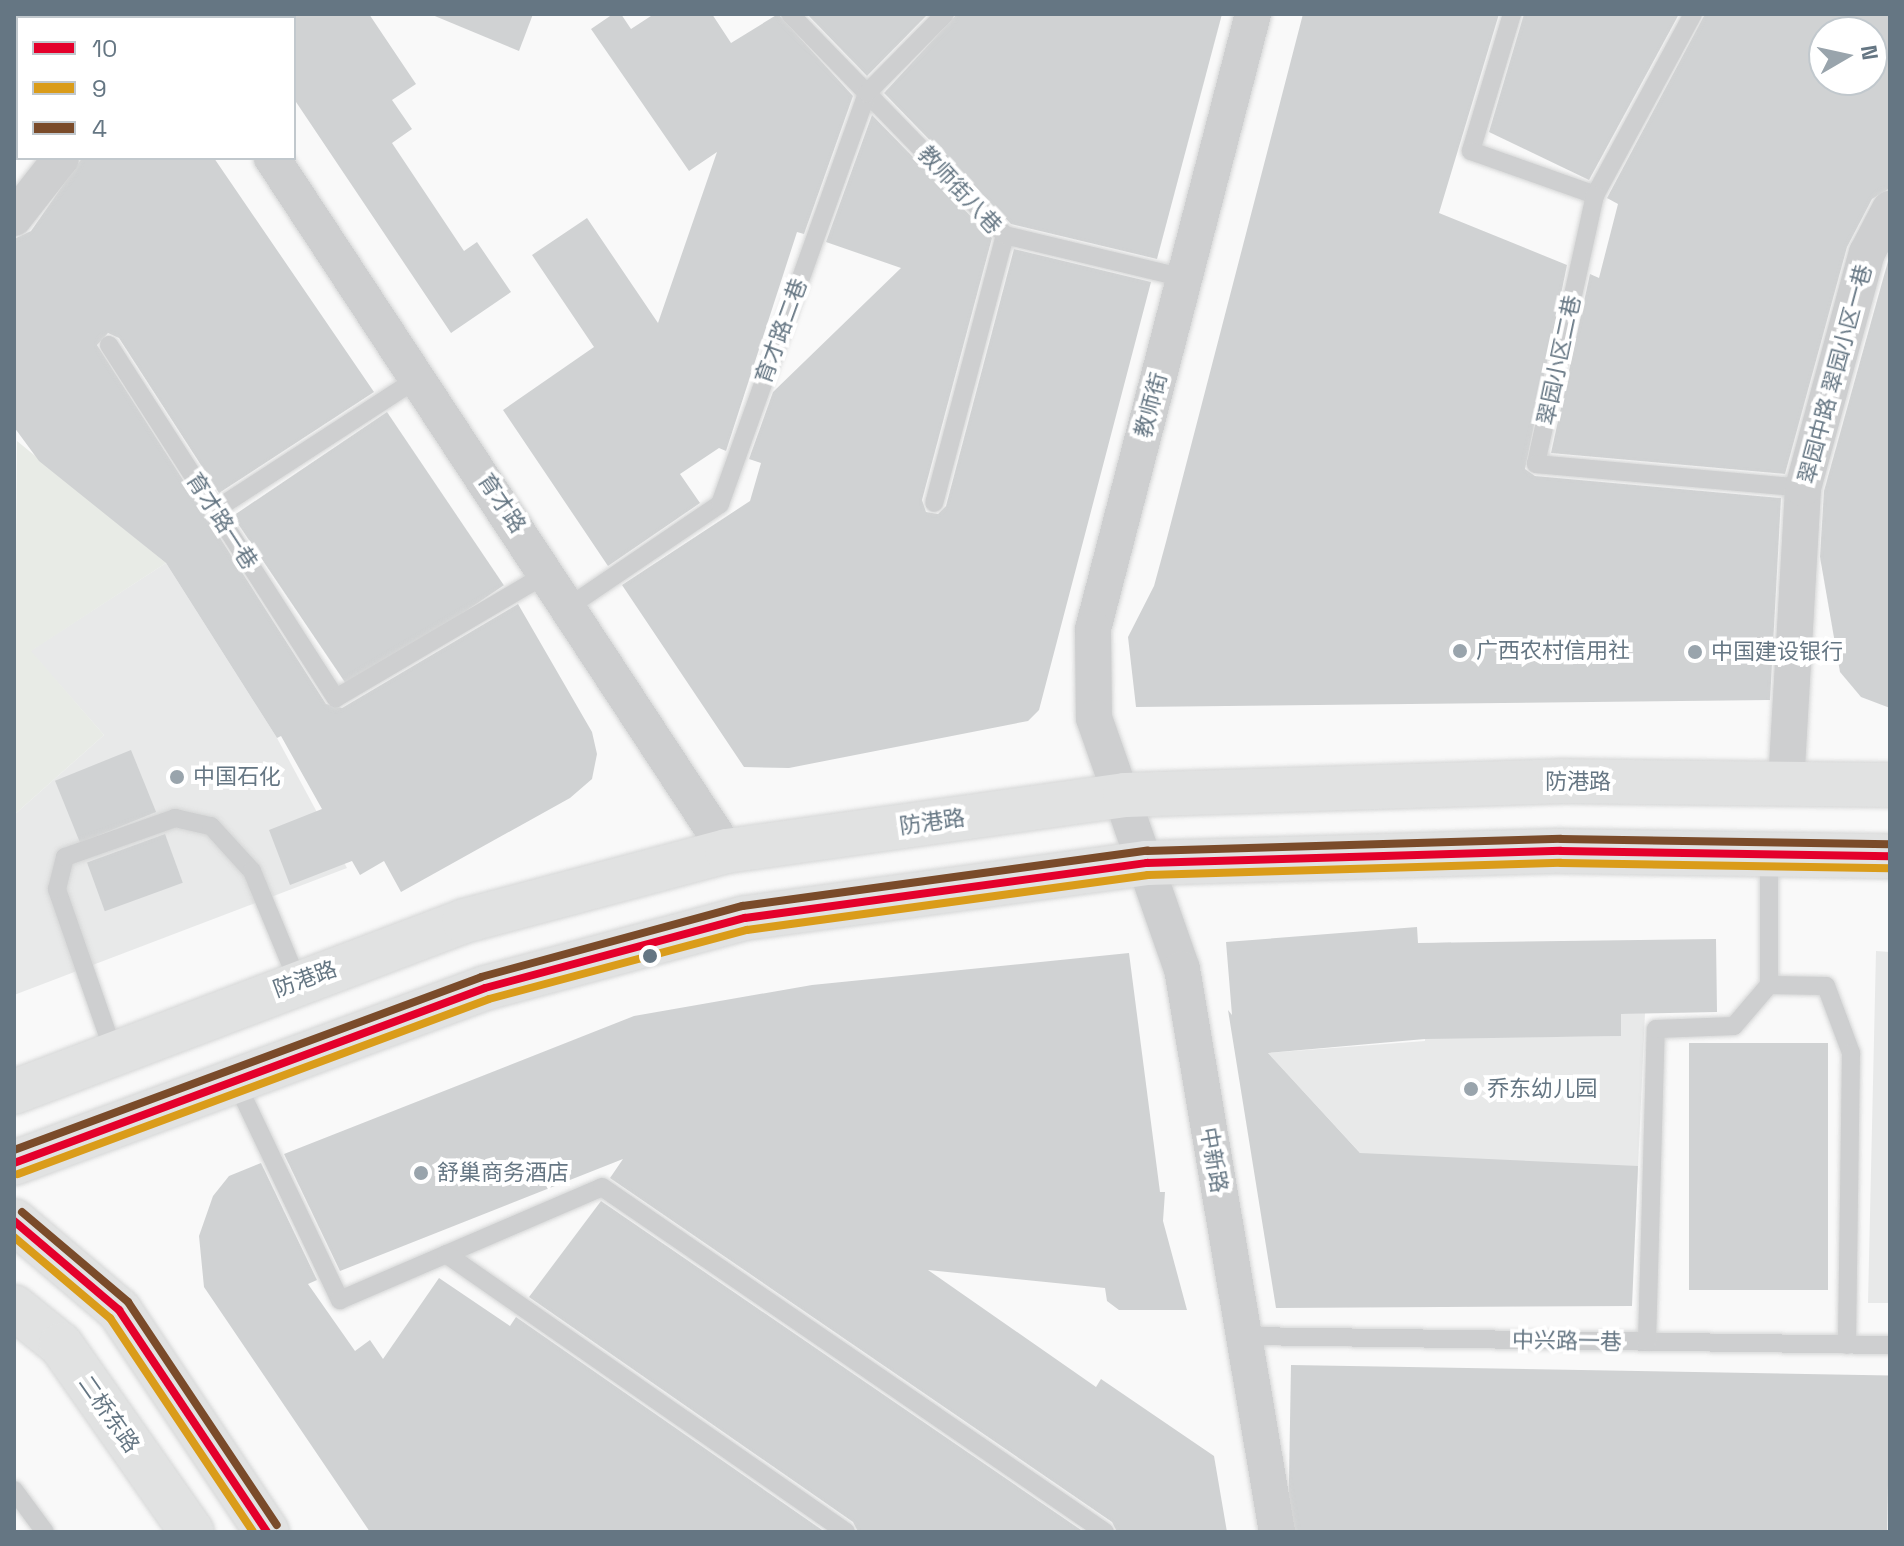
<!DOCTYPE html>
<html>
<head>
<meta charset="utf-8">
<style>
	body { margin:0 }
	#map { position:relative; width:1904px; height:1546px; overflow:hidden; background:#f9f9f9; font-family:"Space Grotesk","Noto Sans SC",sans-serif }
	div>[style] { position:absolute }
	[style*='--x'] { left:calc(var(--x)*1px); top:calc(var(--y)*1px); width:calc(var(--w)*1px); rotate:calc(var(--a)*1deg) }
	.built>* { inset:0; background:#e8e9e9 }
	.green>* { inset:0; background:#e8ebe6 }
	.building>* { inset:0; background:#d0d2d3; transform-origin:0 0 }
	.roads { filter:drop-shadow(0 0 2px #d5d6d6) drop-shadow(0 0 2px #d5d6d6) }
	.service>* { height:18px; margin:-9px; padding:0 9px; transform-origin:9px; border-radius:9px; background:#cecfd0 }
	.minor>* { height:36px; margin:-18px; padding:0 18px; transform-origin:18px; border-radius:18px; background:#cecfd0 }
	.trunk>* { height:44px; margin:-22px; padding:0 22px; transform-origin:22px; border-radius:22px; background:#e1e2e2 }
	.bus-1>* { height:8px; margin:-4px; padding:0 4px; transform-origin:4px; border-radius:4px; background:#e4002b }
	.bus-2>* { height:8px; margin:-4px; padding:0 4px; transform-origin:4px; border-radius:4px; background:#da9c1a }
	.bus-3>* { height:8px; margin:-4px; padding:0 4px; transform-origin:4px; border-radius:4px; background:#7a4b2a }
	.dots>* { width:22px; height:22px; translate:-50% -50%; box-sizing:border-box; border:4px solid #fff; border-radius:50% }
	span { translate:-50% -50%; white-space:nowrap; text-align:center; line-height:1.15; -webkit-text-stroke:8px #fff; paint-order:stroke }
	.street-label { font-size:22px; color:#657683 }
	.poi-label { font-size:22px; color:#657683 }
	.left { translate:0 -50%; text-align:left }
	.frame { position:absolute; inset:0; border:16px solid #657683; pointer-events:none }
	.legend { position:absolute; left:16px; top:16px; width:280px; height:144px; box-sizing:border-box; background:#fff; border:2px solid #c1c8cd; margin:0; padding:10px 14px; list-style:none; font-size:24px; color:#657683 }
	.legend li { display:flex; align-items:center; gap:16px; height:40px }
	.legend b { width:40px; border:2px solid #c1c8cd }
	.north { position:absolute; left:1808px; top:16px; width:80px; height:80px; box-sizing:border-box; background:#fff; border:2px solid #c1c8cd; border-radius:50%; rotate:81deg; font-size:22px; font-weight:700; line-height:32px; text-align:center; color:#657683 }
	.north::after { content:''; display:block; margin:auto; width:28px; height:36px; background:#99a4ac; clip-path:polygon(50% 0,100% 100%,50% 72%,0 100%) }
</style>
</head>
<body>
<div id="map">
	<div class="built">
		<div style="clip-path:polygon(166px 563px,277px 738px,347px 868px,14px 995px,14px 815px,104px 735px,30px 651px)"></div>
		<div style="clip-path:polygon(1451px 942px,1453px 1038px,1621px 1036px,1621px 1014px,1645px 1013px,1635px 1234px,1363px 1156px,1268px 1053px,1425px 1041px,1418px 944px)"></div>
		<div style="clip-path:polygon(1876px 951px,1890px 952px,1890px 1303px,1868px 1303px)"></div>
	</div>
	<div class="green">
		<div style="clip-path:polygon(17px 441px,166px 563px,31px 651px,104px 735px,14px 815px)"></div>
	</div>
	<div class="building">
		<div style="clip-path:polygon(294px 14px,369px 14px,416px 84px,392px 100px,412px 129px,392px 143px,464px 251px,477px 242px,511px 292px,451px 333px,294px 99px)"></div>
		<div style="clip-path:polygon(430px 14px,533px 14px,519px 51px)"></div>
		<div style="clip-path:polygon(613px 14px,621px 14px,631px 29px,654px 14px,712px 14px,731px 43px,778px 14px,853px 96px,804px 234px,797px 232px,726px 451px,719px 448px,680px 474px,700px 503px,608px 566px,503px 410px,594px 347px,532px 255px,587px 218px,658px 323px,717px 152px,689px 171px,591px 29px)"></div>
		<div style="clip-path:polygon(807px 14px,928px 14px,867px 76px)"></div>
		<div style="clip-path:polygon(957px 14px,1222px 14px,1157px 259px,1011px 224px,884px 93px)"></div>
		<div style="clip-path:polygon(1303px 14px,1499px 14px,1439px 213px,1567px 265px,1525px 469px,1535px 476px,1781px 498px,1770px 700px,1136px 707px,1128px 637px,1154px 586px,1166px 542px)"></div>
		<div style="clip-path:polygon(1524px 14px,1679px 14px,1589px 180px,1489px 132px)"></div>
		<div style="clip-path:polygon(evenodd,1705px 14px,1890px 14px,1890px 188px,1872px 199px,1847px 247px,1785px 474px,1551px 453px,1590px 274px,1599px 278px,1618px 204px,1607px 198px,1705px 14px,1824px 32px,1872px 32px,1872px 80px,1824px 80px,1824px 32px)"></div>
		<div style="clip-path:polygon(872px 115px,992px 238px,922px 500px,926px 512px,938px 514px,946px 506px,1014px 249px,1151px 282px,1039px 710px,1028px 721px,789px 768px,744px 767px,622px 585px,750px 501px,761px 463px,749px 459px,773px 392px,901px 268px,826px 242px)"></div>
		<div style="clip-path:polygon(82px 158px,214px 158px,374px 392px,219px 493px,119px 338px,108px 333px,97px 345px,326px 704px,342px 708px,518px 604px,592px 732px,597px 754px,592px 779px,570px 798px,401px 892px,384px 861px,360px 875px,352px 861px,290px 885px,269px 830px,322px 809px,281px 736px,277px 738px,166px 563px,39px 461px,14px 427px,14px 239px,31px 231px)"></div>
		<div style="clip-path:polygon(1890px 254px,1890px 708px,1861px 697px,1840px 672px,1820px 557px,1824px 491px)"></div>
		<div style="left:387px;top:412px;width:209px;height:186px;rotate:56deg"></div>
		<div style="left:131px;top:750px;width:67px;height:82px;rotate:68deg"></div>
		<div style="left:165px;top:834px;width:52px;height:83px;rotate:70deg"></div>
		<div style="clip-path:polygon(1417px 927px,1418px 943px,1716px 939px,1717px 1012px,1621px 1014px,1621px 1036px,1425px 1039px,1268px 1053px,1360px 1153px,1638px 1166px,1632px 1306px,1276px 1308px,1228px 1010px,1232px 1015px,1226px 942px)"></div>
		<div style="clip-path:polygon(1129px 953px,1160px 1192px,1165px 1192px,1163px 1221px,1187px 1310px,1119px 1310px,1107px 1301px,1105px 1288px,928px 1270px,1096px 1387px,1101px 1379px,1214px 1456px,1227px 1532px,1117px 1532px,1112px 1522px,610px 1178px,623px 1159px,340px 1271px,284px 1154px,634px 1016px,812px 985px)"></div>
		<div style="left:1689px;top:1043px;width:139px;height:247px"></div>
		<div style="clip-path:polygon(261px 1163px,317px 1280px,308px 1284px,355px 1351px,370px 1340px,383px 1359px,439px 1278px,510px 1326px,516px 1317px,825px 1532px,370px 1532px,204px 1287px,199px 1236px,213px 1196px,229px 1176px)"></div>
		<div style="clip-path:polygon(601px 1201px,1084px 1532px,858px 1532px,853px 1522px,529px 1297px)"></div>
		<div style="left:1291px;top:1365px;width:599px;height:169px;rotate:1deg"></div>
	</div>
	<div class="roads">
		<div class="service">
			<div style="--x:790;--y:14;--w:308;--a:45.8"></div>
			<div style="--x:1005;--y:235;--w:277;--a:104.8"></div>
			<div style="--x:1512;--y:14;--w:143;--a:106.7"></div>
			<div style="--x:1471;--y:151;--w:132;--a:19.5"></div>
			<div style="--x:1693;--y:14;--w:206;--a:118.4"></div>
			<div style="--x:1595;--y:195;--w:275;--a:102.4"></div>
			<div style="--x:1536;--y:464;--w:268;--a:5.1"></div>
			<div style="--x:1005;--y:235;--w:184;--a:13.5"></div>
			<div style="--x:109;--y:345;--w:420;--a:57.3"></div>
			<div style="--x:336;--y:698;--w:246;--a:-30.5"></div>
			<div style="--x:215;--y:510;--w:242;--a:-33"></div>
			<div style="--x:570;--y:606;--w:181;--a:-34.2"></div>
			<div style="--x:720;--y:504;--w:436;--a:-70.3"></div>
			<div style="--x:867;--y:93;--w:111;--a:-45.4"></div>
			<div style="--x:1769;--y:985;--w:57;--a:1"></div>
			<div style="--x:1826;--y:986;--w:72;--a:69.5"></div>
			<div style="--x:1851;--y:1053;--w:292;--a:90.8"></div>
			<div style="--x:114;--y:1053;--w:174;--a:-109.2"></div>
			<div style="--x:57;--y:889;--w:33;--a:-76"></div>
			<div style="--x:65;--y:857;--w:117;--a:-19.5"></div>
			<div style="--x:175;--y:818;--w:37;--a:13"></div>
			<div style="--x:211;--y:826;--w:61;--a:47.7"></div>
			<div style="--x:252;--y:871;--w:120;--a:67.5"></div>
			<div style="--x:235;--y:1080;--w:244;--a:64.5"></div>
			<div style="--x:340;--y:1300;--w:285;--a:-23.3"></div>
			<div style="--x:602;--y:1187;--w:610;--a:34.45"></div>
			<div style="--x:446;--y:1254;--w:487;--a:34.8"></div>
			<div style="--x:1244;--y:1336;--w:646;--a:0.8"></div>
			<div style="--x:1647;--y:1342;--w:313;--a:-88.4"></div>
			<div style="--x:1656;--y:1029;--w:78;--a:-2.2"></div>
			<div style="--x:1734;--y:1026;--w:54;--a:-49.5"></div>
			<div style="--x:1769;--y:985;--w:131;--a:-90"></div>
			<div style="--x:14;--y:1490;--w:52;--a:53.6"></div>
		</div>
		<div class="minor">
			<div style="--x:1253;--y:14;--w:635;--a:104.58"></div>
			<div style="--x:1093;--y:629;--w:89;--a:89.4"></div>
			<div style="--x:1094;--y:718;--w:266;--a:70.7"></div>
			<div style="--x:1182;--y:969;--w:571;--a:80.42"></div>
			<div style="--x:170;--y:18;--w:5;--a:-53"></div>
			<div style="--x:272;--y:158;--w:829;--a:56.71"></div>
			<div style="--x:14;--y:218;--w:76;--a:-51.9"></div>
			<div style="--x:1786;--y:784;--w:296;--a:-86.7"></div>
			<div style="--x:1803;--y:488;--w:244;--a:-74.8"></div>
			<div style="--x:1867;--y:253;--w:50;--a:-62.4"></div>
		</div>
		<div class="trunk">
			<div style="--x:14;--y:1092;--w:481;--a:-20.8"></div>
			<div style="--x:464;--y:921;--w:272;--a:-14.9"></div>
			<div style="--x:727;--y:851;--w:402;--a:-8"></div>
			<div style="--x:1125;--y:795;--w:435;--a:-1.8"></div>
			<div style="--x:1560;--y:781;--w:330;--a:0.7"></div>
			<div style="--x:14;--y:1163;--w:502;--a:-20.38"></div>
			<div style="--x:485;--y:988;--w:269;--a:-15.1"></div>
			<div style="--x:745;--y:918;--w:406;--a:-7.8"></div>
			<div style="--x:1147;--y:863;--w:414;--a:-1.7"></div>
			<div style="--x:1561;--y:851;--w:329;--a:0.9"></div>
			<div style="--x:14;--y:1221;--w:138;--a:40.3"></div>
			<div style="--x:119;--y:1310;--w:267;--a:56.3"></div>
			<div style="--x:14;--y:1307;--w:60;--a:39"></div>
			<div style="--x:61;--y:1345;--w:228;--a:55"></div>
		</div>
	</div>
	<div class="bus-1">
		<div style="--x:14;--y:1163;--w:502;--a:-20.38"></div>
		<div style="--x:485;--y:988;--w:269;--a:-15.1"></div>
		<div style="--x:745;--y:918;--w:406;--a:-7.8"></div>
		<div style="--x:1147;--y:863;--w:414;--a:-1.7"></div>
		<div style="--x:1561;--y:851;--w:329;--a:0.9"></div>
		<div style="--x:14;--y:1221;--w:138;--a:40.3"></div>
		<div style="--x:119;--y:1310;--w:267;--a:56.3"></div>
	</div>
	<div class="bus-2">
		<div style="--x:18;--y:1174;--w:502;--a:-20.38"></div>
		<div style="--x:489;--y:999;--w:267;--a:-15"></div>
		<div style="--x:747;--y:930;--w:405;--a:-7.8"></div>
		<div style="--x:1148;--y:875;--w:413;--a:-1.7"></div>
		<div style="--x:1561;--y:863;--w:329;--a:0.9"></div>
		<div style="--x:14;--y:1237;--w:126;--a:40.2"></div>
		<div style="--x:110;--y:1318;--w:257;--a:56.2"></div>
	</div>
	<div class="bus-3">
		<div style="--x:14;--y:1150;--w:498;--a:-20.3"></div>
		<div style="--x:481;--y:977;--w:271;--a:-15.2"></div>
		<div style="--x:743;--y:906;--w:408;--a:-7.8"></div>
		<div style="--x:1147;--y:851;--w:414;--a:-1.7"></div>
		<div style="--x:1561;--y:839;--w:329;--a:0.9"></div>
		<div style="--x:22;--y:1212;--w:139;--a:40.3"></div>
		<div style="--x:128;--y:1302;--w:268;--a:56.3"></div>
	</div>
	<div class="dots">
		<div style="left:1460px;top:651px;background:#99a4ac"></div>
		<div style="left:1695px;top:652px;background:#99a4ac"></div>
		<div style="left:177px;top:777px;background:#99a4ac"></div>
		<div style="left:650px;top:956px;background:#657683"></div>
		<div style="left:1471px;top:1089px;background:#99a4ac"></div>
		<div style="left:421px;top:1173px;background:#99a4ac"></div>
	</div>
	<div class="street-label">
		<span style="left:960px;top:190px;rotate:47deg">教师街八巷</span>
		<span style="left:781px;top:331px;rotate:-70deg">育才路二巷</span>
		<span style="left:1559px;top:360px;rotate:-78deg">翠园小区二巷</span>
		<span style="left:1835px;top:374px;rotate:-75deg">翠园中路 翠园小区一巷</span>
		<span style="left:1151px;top:405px;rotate:-75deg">教师街</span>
		<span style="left:502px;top:503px;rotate:56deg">育才路</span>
		<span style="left:222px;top:521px;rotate:57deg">育才路一巷</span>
		<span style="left:1578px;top:782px">防港路</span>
		<span style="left:932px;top:822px;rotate:-8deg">防港路</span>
		<span style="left:305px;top:979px;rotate:-20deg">防港路</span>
		<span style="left:1214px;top:1160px;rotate:80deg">中新路</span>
		<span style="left:1567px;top:1341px;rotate:1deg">中兴路一巷</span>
		<span style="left:109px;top:1414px;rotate:55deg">二桥东路</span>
	</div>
	<div class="poi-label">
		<span class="left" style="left:1476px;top:651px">广西农村信用社</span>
		<span class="left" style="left:1711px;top:652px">中国建设银行</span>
		<span class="left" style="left:193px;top:777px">中国石化</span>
		<span class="left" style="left:1487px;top:1089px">乔东幼儿园</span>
		<span class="left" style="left:437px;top:1173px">舒巢商务酒店</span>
	</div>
	<div class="frame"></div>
	<ul class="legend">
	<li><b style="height:10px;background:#e4002b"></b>10</li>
	<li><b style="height:10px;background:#da9c1a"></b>9</li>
	<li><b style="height:10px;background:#7a4b2a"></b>4</li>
	</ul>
	<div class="north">N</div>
</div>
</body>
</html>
